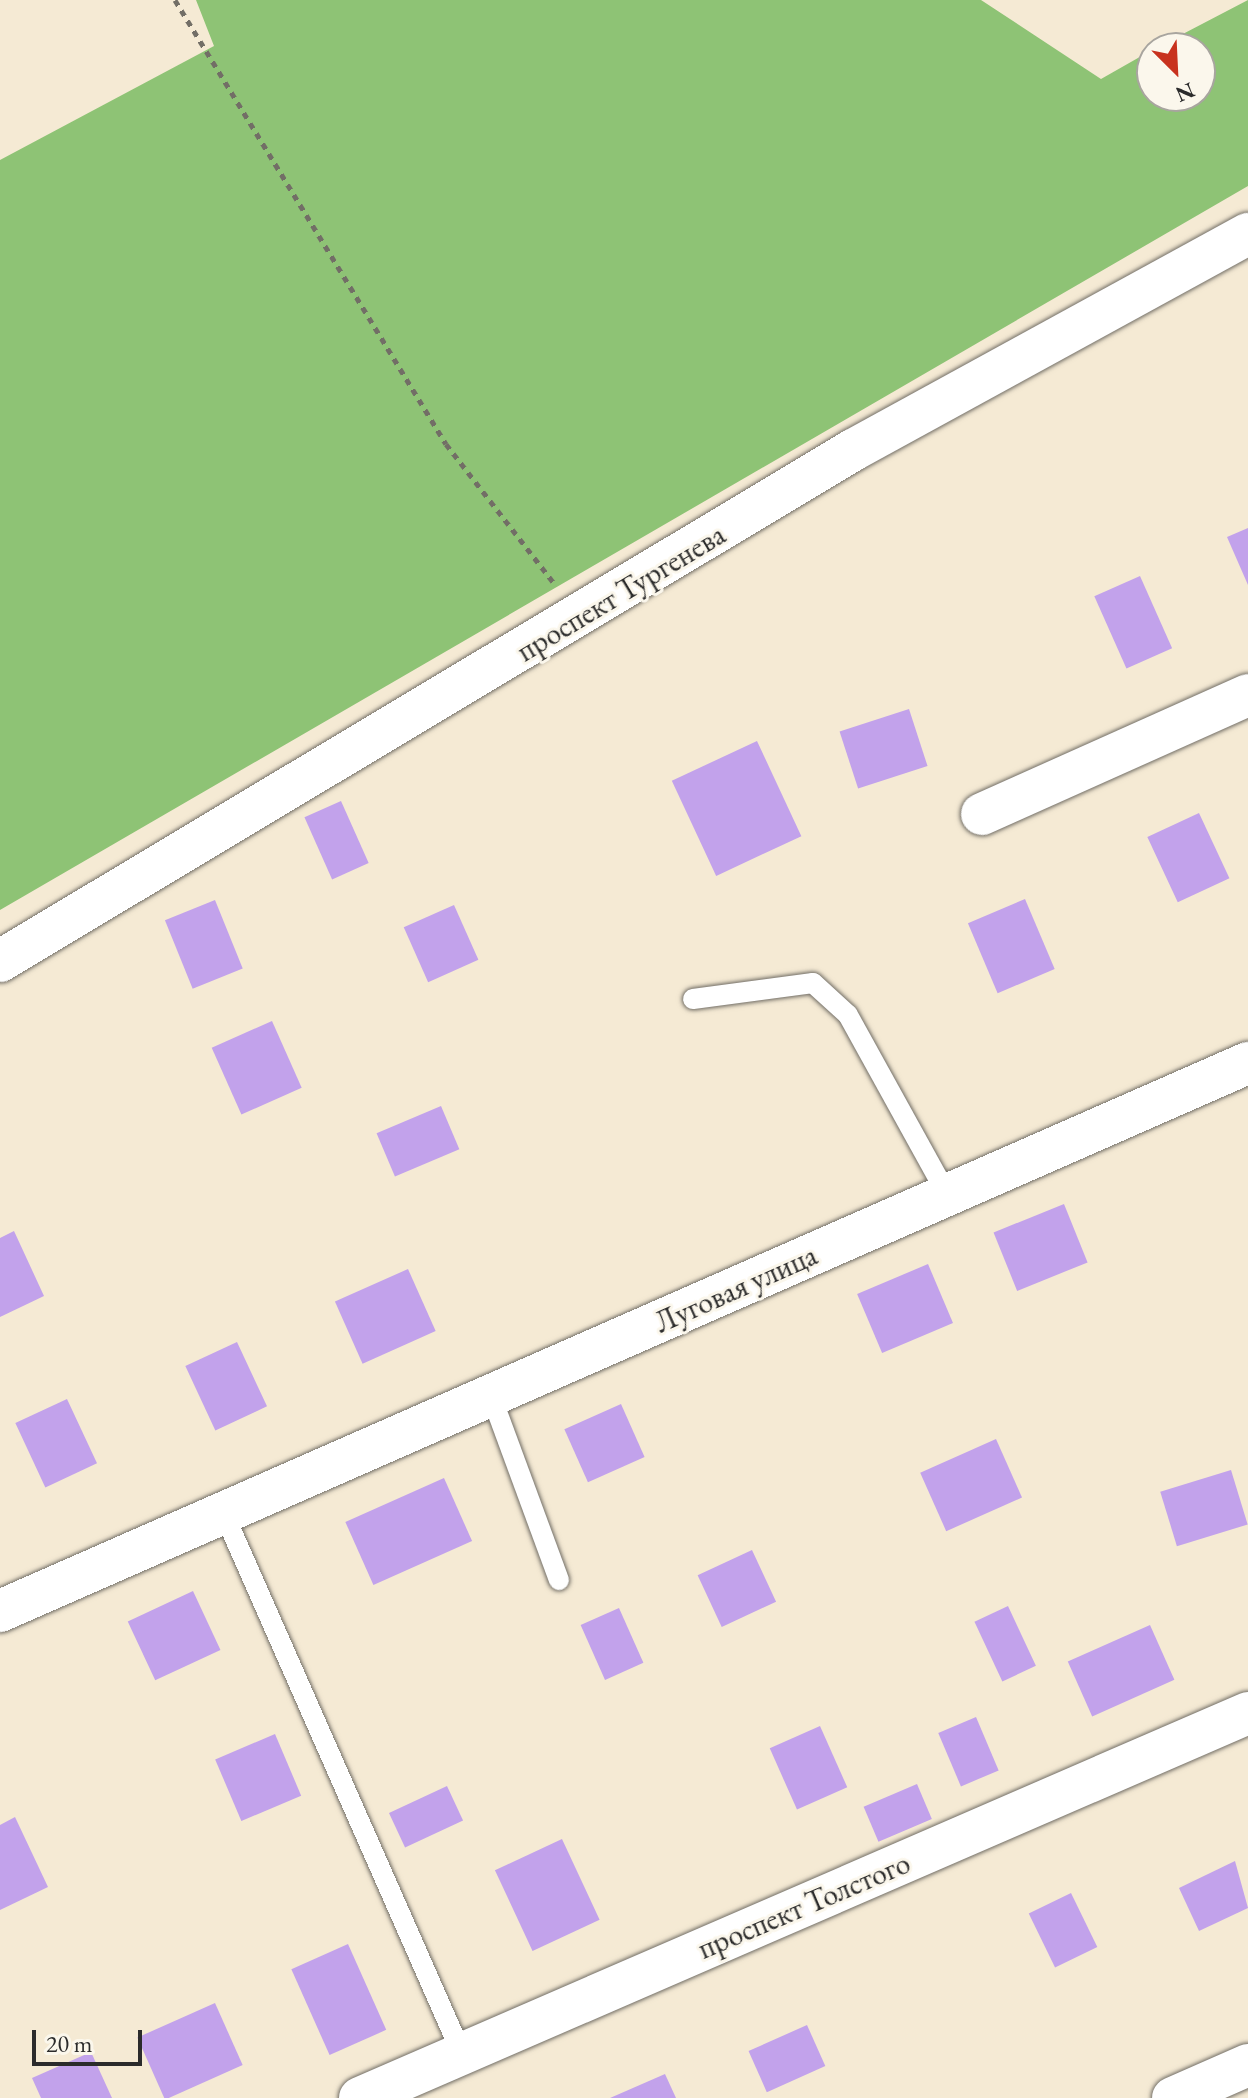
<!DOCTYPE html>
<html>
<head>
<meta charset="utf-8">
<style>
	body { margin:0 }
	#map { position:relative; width:1248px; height:2098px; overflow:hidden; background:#f5ead4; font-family:"EB Garamond",serif }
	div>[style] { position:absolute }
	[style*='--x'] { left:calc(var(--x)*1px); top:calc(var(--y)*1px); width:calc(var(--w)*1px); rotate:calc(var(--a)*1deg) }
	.green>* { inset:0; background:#8ec375 }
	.building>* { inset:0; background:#c2a2eb; transform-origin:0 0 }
	.path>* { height:5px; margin-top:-2.5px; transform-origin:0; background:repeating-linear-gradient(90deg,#726e66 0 6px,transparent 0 12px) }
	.roads { filter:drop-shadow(0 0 2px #726e66) drop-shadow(0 0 2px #726e66) }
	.lane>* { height:20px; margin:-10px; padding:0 10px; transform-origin:10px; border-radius:10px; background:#fff }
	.street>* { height:42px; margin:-21px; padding:0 21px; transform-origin:21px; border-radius:21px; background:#fff }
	span { translate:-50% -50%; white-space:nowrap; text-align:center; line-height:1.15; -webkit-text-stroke:6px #fbf7ec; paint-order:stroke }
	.street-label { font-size:30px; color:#2b2b2b }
	.north { position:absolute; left:1136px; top:32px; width:80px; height:80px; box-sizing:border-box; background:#fbf7ec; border:2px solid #a8a59f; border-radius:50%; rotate:156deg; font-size:22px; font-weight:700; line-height:32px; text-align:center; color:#2b2b2b }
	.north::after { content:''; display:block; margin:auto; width:28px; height:36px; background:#c8321e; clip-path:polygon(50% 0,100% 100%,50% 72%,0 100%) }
	.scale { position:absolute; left:32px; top:2030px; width:110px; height:36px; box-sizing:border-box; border:4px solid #2b2b2b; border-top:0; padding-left:10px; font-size:24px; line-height:28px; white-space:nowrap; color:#2b2b2b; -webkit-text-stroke:6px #fbf7ec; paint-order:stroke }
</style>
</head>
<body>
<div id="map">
	<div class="green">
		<div style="clip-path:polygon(196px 0,981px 0,1101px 79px,1152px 50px,1152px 96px,1200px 96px,1200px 48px,1156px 48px,1248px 0,1248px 186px,0 910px,0 160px,214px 46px)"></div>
	</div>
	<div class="building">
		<div style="clip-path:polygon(1248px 528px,1248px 585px,1227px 537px)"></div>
		<div style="left:1140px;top:576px;width:79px;height:50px;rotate:66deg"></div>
		<div style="left:909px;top:709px;width:60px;height:73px;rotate:72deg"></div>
		<div style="left:757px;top:741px;width:105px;height:94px;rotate:65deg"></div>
		<div style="left:341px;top:801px;width:68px;height:40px;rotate:66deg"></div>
		<div style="left:1199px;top:813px;width:72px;height:57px;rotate:65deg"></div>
		<div style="left:1025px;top:899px;width:76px;height:62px;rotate:67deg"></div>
		<div style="left:215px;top:900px;width:74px;height:54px;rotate:68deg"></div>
		<div style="left:454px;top:905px;width:60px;height:55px;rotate:66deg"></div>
		<div style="left:272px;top:1021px;width:73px;height:66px;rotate:66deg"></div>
		<div style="left:441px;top:1106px;width:47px;height:70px;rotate:67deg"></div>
		<div style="left:1064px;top:1204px;width:63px;height:76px;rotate:68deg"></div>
		<div style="clip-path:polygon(14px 1231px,44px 1296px,0 1317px,0 1238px)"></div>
		<div style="left:928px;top:1264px;width:64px;height:77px;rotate:67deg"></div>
		<div style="left:408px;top:1269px;width:68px;height:80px;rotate:66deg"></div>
		<div style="left:237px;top:1342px;width:71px;height:57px;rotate:65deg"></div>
		<div style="left:67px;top:1399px;width:71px;height:57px;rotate:65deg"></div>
		<div style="left:621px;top:1404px;width:58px;height:62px;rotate:66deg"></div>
		<div style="left:996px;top:1439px;width:64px;height:83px;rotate:66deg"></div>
		<div style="left:1231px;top:1470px;width:57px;height:74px;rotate:73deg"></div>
		<div style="left:444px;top:1478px;width:69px;height:108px;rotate:66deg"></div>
		<div style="left:752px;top:1550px;width:57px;height:60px;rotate:65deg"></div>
		<div style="left:193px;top:1591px;width:65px;height:72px;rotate:65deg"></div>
		<div style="left:1008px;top:1606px;width:66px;height:37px;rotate:65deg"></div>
		<div style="left:619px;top:1608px;width:60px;height:42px;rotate:66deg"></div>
		<div style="left:1150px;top:1625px;width:60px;height:90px;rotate:66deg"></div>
		<div style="left:976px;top:1717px;width:58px;height:41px;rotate:67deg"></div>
		<div style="left:820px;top:1726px;width:67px;height:55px;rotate:66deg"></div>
		<div style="left:275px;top:1734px;width:67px;height:65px;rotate:67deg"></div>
		<div style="left:917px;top:1784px;width:38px;height:58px;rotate:67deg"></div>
		<div style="left:447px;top:1786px;width:38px;height:64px;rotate:65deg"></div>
		<div style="clip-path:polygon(15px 1817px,48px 1887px,0 1910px,0 1825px)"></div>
		<div style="left:562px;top:1839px;width:89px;height:74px;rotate:65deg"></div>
		<div style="clip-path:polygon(1235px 1861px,1248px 1908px,1199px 1931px,1179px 1888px)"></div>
		<div style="left:1071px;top:1893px;width:60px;height:47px;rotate:64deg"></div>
		<div style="left:348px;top:1944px;width:94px;height:62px;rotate:66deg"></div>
		<div style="left:215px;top:2003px;width:68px;height:85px;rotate:66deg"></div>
		<div style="left:807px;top:2025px;width:45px;height:64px;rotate:66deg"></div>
		<div style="clip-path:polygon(91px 2052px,112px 2098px,41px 2098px,32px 2078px)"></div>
		<div style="clip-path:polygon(665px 2074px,676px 2098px,610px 2098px)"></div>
	</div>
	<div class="path">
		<div style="--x:175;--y:0;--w:520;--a:58.6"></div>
		<div style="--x:446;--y:444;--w:176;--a:52.2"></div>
	</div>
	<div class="roads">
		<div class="lane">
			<div style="--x:693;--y:999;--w:121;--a:-7.6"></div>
			<div style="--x:813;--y:983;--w:47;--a:42.4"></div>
			<div style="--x:848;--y:1015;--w:207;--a:61.1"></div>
			<div style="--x:492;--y:1398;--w:194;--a:69.8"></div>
			<div style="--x:225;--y:1516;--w:588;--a:66.23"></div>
		</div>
		<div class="street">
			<div style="--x:982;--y:814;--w:291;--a:-24.1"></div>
			<div style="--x:0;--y:961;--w:994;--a:-30.92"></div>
			<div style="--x:853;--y:450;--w:450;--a:-28.7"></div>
			<div style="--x:0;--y:1611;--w:1363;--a:-23.71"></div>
			<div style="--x:360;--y:2098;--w:968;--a:-23.44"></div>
			<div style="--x:1173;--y:2098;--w:82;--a:-23.7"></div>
		</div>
	</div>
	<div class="street-label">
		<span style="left:621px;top:593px;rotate:-31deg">проспект Тургенева</span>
		<span style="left:736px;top:1289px;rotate:-24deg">Луговая улица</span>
		<span style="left:804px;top:1906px;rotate:-23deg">проспект Толстого</span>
	</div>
	<div class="north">N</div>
	<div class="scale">20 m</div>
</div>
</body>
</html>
